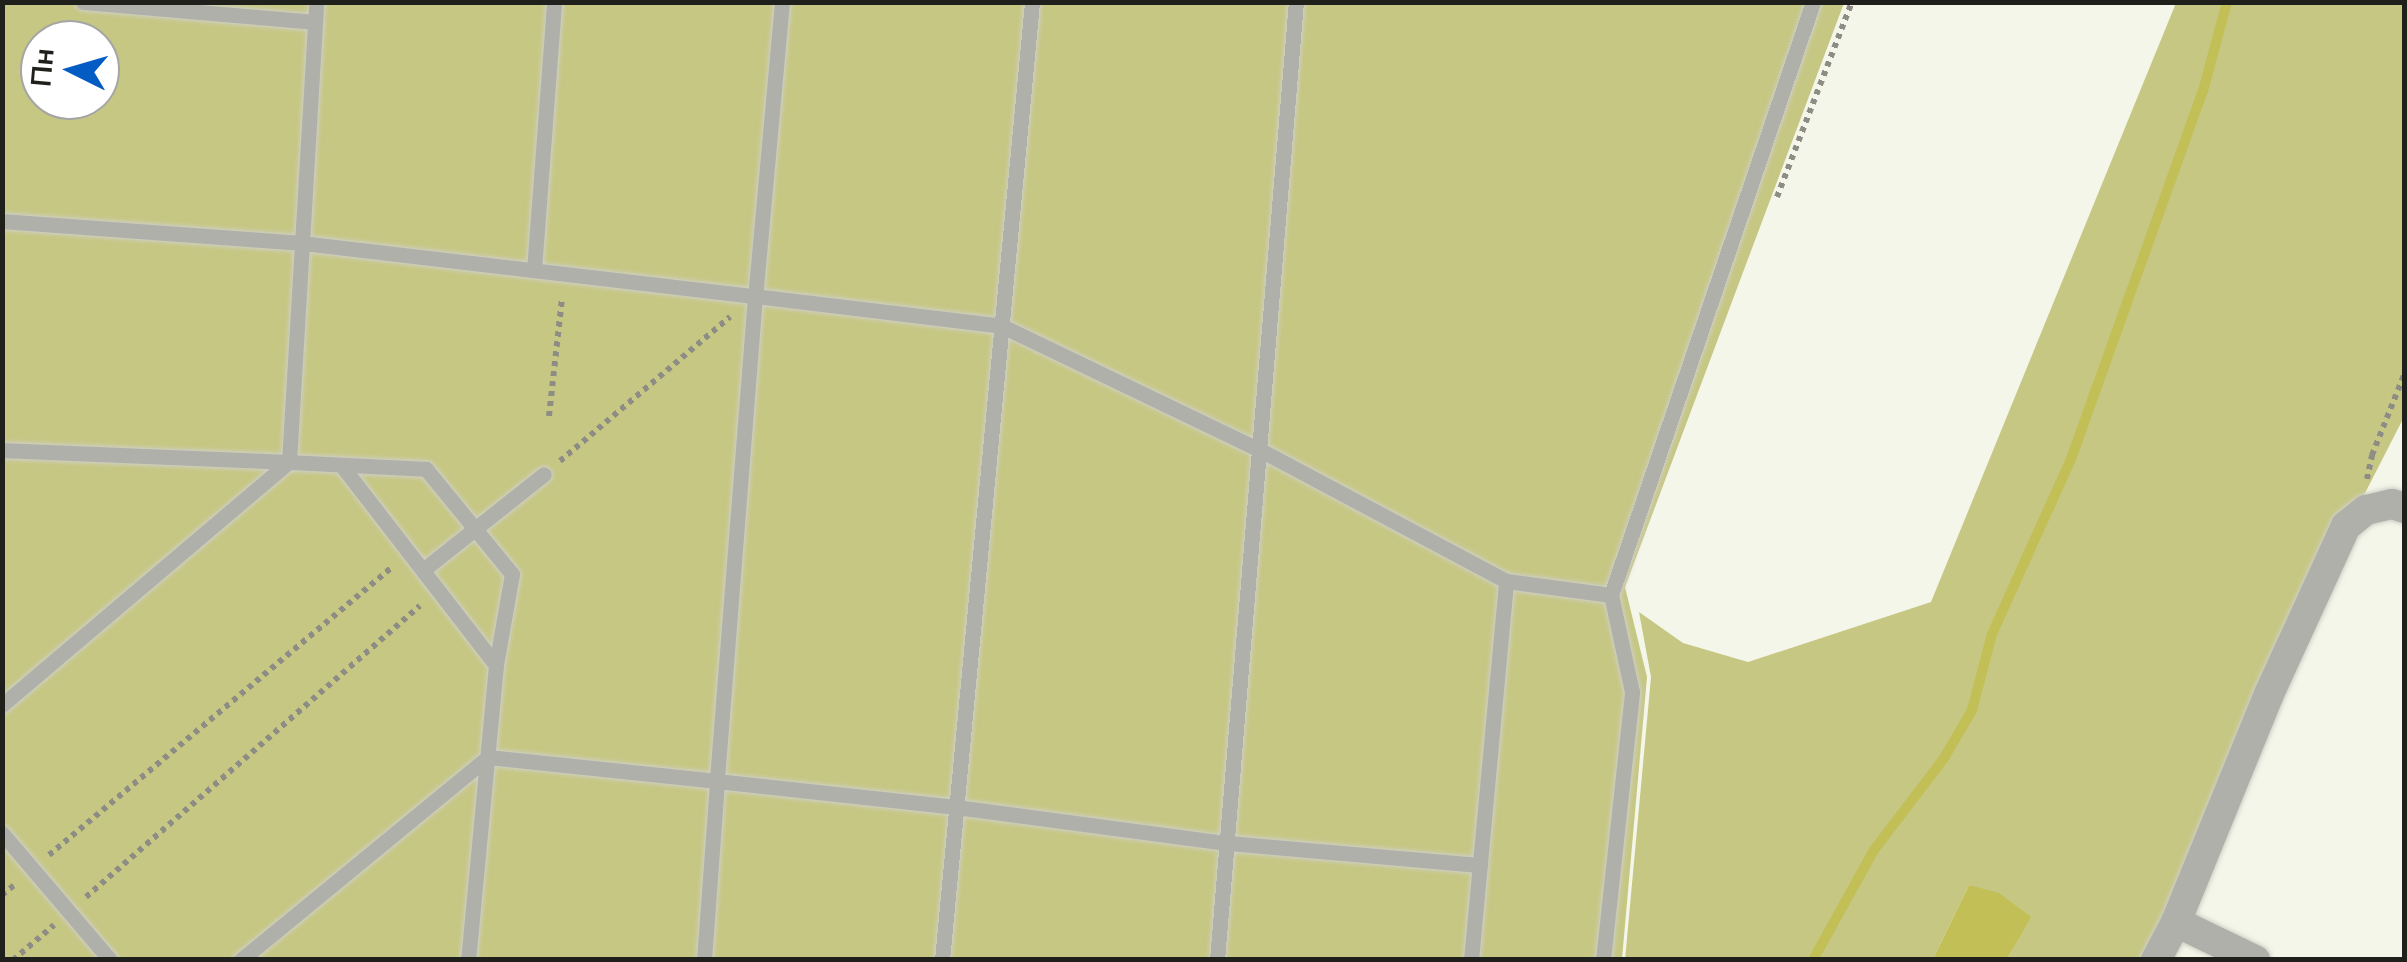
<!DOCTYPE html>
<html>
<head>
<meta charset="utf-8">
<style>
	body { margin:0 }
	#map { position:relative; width:2407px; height:962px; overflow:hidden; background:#f5f6ea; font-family:Mulish,sans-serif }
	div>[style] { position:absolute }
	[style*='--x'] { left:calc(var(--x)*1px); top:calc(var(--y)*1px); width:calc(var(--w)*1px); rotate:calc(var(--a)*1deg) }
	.green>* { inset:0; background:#c7c784 }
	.water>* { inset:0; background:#c1bf56 }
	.stream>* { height:10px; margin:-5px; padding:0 5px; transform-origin:5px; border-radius:5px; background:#c1bf56 }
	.path>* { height:6px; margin-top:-3px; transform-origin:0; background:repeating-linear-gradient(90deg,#8d8d85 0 5px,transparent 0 10px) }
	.roads { filter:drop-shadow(0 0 2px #cecfc5) drop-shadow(0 0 2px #cecfc5) }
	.service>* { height:15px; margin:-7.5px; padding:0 7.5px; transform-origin:7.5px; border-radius:7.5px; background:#b0b0ab }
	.minor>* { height:30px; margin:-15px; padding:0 15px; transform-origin:15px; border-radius:15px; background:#b0b0ab }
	span { translate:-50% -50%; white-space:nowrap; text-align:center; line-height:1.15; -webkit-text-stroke:8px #fff; paint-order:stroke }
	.frame { position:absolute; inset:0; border:5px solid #1f1f1b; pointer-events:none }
	.north { position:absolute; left:20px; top:20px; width:100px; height:100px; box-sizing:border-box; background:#fff; border:2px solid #a5a5a4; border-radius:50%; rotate:275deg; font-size:28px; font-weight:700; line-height:40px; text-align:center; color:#1f1f1b }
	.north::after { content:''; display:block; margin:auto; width:35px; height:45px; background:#035bc4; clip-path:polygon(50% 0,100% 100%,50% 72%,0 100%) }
</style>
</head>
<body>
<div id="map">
	<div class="green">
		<div style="clip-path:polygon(evenodd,2px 3px,1844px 3px,1625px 587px,1647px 677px,1622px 959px,3px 959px,2px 3px,40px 40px,100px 40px,100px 100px,40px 100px,40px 40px)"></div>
		<div style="clip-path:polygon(2176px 3px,2404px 3px,2404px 417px,2298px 624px,2157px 959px,2007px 959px,2030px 917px,1969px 885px,1933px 959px,1625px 960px,1651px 677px,1639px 612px,1683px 643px,1748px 662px,1931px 602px)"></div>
	</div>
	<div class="water">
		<div style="clip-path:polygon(1969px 885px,1999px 893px,2031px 917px,2007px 959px,1933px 959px)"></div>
	</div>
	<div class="stream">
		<div style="--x:1813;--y:960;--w:126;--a:-61"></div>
		<div style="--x:1874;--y:850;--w:116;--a:-52.7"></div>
		<div style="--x:1944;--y:758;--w:56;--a:-59.7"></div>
		<div style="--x:1972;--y:710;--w:79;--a:-75.3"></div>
		<div style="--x:1992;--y:634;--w:192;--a:-65.7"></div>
		<div style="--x:2071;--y:459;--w:391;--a:-70.3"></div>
		<div style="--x:2203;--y:91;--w:92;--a:-74.9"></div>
	</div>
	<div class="path">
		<div style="--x:1777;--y:197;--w:209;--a:-69"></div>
		<div style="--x:549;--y:416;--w:119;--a:-83.7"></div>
		<div style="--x:560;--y:461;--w:223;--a:-40.3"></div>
		<div style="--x:2367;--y:479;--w:25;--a:-78"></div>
		<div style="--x:2372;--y:455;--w:86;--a:-68.2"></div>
		<div style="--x:49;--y:855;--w:448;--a:-40"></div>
		<div style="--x:2;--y:895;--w:19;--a:-39"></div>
		<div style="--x:86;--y:897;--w:443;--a:-41.1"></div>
		<div style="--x:13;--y:960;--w:54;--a:-40.5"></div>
	</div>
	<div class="roads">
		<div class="service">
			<div style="--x:83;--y:2;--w:232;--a:4.9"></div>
			<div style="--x:782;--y:2;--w:295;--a:95.2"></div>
			<div style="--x:755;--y:296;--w:249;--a:6.9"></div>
			<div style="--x:1002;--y:326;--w:286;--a:25.7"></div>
			<div style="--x:1260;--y:450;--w:279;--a:28"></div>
			<div style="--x:1506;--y:581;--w:106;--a:7.6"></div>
			<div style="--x:2;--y:221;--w:301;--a:4.2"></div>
			<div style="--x:302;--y:243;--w:456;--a:6.7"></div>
			<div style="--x:755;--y:296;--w:486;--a:94.5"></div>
			<div style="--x:717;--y:781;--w:230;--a:-174"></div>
			<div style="--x:488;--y:757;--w:320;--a:140.6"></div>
			<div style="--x:534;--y:270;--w:269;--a:-85.7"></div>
			<div style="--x:2;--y:450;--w:287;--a:2.4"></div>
			<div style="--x:289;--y:462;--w:461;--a:-86.6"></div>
			<div style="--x:342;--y:466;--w:252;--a:52.3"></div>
			<div style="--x:423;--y:570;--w:154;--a:-38.4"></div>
			<div style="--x:2;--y:705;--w:376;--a:-40.3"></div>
			<div style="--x:289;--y:462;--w:137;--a:2.9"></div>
			<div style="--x:426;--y:469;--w:136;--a:50.7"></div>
			<div style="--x:512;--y:574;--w:92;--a:100"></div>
			<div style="--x:496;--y:665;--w:296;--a:95.4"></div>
			<div style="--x:2;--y:833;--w:167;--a:49.6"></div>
			<div style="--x:704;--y:960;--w:179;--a:-85.8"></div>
			<div style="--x:717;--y:781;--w:240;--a:6.2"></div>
			<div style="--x:956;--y:807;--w:273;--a:7.6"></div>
			<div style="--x:1227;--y:843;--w:254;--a:5"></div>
			<div style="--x:942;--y:960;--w:962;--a:-84.63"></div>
			<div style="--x:1217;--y:960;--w:961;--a:-85.29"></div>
			<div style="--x:1471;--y:960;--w:381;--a:-84.7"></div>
			<div style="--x:1603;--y:960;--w:270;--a:-83.8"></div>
			<div style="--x:1632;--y:692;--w:99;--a:-102.2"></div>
			<div style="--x:1611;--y:595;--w:626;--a:-71.19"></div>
		</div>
		<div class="minor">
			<div style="--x:2176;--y:922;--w:246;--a:-67.8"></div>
			<div style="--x:2269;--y:694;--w:185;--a:-65.4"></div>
			<div style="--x:2346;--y:526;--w:26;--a:-39"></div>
			<div style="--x:2366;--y:510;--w:27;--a:-13"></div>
			<div style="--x:2392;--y:504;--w:13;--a:18"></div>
			<div style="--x:2156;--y:960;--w:43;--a:-62.2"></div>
			<div style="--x:2176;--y:922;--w:88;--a:25.7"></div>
		</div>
	</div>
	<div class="frame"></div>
	<div class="north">Пн</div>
</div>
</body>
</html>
